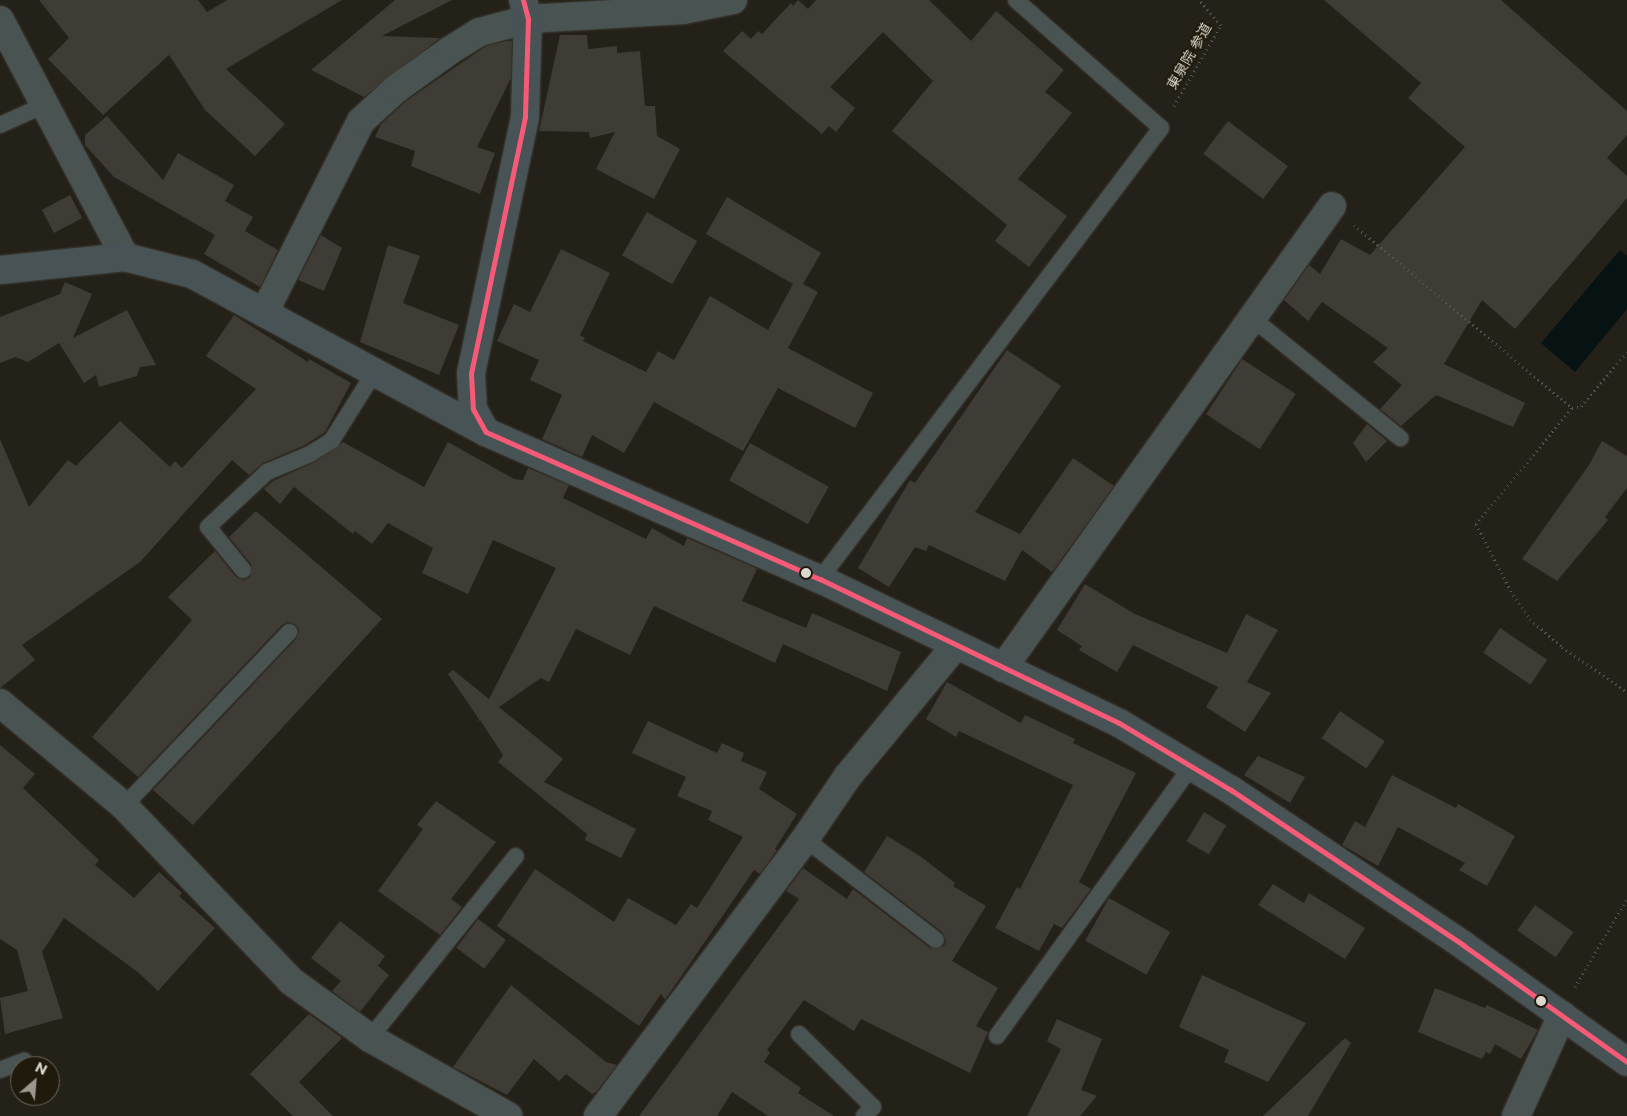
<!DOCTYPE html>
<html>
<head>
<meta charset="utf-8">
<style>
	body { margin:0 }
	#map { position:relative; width:1627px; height:1116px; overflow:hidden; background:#242119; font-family:Montserrat,"Noto Sans JP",sans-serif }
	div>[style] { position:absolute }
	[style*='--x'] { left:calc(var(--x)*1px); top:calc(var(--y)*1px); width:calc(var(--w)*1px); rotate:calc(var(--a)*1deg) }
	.water>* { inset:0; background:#071213 }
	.building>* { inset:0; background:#3e3c35; transform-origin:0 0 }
	.path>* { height:3px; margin-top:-1.5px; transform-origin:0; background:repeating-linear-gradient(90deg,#515754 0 1px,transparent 0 5px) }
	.roads { filter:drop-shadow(0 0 1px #403d37) drop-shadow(0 0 1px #403d37) }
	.lane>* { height:16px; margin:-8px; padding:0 8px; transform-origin:8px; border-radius:8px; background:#495352 }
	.street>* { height:28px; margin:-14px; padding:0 14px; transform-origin:14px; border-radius:14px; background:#495352 }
	.secondary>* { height:28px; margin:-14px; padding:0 14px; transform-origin:14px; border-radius:14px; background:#475354 }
	.bus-1>* { height:5px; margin:-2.5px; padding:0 2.5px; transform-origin:2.5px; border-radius:2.5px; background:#f75a77 }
	.dots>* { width:14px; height:14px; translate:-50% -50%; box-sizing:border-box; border:2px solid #1f1a0c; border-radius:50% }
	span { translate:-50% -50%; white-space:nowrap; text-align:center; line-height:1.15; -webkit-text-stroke:4px #1f1a0c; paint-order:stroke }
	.street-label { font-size:14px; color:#dbd8ce }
	.north { position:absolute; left:10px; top:1056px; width:50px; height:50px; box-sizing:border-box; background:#1f1a0c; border:1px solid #6a665a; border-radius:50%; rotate:27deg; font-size:14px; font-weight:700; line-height:20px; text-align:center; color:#dbd8ce }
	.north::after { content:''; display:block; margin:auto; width:18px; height:22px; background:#9b988f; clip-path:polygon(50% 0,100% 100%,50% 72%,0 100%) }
</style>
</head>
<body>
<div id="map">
	<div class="water">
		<div style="clip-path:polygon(1620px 250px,1627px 256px,1627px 309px,1575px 372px,1541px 343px)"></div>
	</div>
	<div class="building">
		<div style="clip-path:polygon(39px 0,198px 0,207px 12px,227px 0,342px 0,226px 69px,285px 124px,255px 156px,205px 110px,169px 55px,103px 115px,48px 59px,69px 38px)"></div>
		<div style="clip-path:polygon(395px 0,452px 0,382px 36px,440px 38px,364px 97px,311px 70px)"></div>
		<div style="clip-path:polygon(798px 0,808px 9px,816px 0,929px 0,971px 41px,996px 11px,1064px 70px,1045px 92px,1072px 113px,1018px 179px,1067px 216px,1029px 267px,995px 241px,1007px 225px,892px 131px,933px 81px,883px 32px,830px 87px,855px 108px,836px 132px,829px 126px,822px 134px,723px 51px,742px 31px,751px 39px,758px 31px,762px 34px,791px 3px,793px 6px)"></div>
		<div style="clip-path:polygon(1324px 0,1501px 0,1627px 111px,1627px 135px,1607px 158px,1627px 176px,1627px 198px,1515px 329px,1482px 300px,1444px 364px,1525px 403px,1513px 427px,1436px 395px,1401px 426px,1380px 409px,1402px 385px,1373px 362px,1388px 348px,1322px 302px,1308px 321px,1284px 300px,1309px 265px,1320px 274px,1341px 239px,1370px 255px,1465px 147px,1408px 98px,1421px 83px)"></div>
		<div style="clip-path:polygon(560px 35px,587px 35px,588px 49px,617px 46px,617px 53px,640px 51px,645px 106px,655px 106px,657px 136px,680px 149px,654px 199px,596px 169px,615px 132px,590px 138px,589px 132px,539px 131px)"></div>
		<div style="clip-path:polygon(506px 41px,512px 41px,511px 78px,477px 147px,495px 153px,480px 194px,411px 166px,415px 151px,375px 137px,381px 124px,406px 101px,486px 46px)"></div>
		<div style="clip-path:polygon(107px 116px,163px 180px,178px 153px,234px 185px,225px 201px,253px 217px,245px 231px,278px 250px,260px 287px,204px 254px,215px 235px,114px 177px,85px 145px,85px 135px)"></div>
		<div style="left:1228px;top:121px;width:75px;height:41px;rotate:37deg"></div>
		<div style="left:70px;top:195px;width:26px;height:32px;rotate:62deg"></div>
		<div style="clip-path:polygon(727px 197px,821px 253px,803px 284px,818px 292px,788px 348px,873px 393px,855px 428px,778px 388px,743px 451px,654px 402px,624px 453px,592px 435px,582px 457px,542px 439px,562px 395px,530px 380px,539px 360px,497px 341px,514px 304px,530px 312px,561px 249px,610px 273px,580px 335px,585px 338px,583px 341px,646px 372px,658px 351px,674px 360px,710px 296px,768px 330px,793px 284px,706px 234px)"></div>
		<div style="left:647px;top:212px;width:58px;height:50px;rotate:30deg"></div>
		<div style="clip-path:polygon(321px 235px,342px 248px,324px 291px,298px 280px)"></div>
		<div style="clip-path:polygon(388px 245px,420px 256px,403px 303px,459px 325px,439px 375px,360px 342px)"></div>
		<div style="clip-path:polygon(65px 282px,92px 294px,73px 338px,127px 310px,156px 365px,140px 367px,137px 376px,99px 387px,96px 375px,84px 383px,59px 343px,28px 362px,15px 357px,0 363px,0 317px,60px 294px)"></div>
		<div style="clip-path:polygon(234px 315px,308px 362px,309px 359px,351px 383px,325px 432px,305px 445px,263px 463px,249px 475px,232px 460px,140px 562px,22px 645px,35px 660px,0 688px,0 439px,29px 507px,68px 460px,76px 466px,120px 421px,170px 467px,175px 461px,182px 468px,256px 389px,206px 356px)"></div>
		<div style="clip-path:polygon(1007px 350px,1061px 386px,975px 512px,1020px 534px,1073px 458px,1114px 486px,1052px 572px,1022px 550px,1005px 581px,929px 545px,926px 551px,915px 547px,889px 587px,858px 568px,910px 480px,915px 483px)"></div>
		<div style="left:1242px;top:359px;width:64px;height:66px;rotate:33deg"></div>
		<div style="clip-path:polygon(1367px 424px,1387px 441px,1366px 462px,1353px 443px)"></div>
		<div style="clip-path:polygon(1602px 441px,1627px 456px,1627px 488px,1605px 517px,1608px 520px,1557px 581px,1522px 559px,1589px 465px)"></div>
		<div style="clip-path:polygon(343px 442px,424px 487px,448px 442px,514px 479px,523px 480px,528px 468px,569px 485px,563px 498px,646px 539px,652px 528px,684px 546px,687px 538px,749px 565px,757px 569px,742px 601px,806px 628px,812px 613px,901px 652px,887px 691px,783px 644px,775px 663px,654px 606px,630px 655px,576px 629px,549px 682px,541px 678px,499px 707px,563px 759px,544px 782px,636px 829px,621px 858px,585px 840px,587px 834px,498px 762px,503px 755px,480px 720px,477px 722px,479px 719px,448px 674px,453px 670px,489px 699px,556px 568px,493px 540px,468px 594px,422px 573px,433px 548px,388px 523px,372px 544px,355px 531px,353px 534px,294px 487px,280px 504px,264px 489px,273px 481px,315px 462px)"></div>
		<div style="left:750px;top:443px;width:90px;height:43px;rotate:29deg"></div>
		<div style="clip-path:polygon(256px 511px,382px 619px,193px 825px,153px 790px,296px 639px,299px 630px,295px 624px,287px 622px,282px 625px,138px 777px,92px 737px,192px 620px,168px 597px,215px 551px,236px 577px,244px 580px,250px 577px,251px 564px,229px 537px)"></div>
		<div style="clip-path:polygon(1085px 584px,1135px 614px,1227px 653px,1246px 614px,1278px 630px,1247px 682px,1271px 693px,1245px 732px,1206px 707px,1218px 687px,1133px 645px,1117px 672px,1079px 650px,1082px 646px,1057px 630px)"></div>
		<div style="left:1500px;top:628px;width:57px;height:30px;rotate:34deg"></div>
		<div style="clip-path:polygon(947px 682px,1021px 723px,1025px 715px,1075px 739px,1073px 743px,1136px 773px,1079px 882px,1091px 889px,1062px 928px,1054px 924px,1039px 951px,995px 928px,1017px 887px,1020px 889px,1073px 785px,959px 731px,956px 737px,926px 719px)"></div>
		<div style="left:1340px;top:711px;width:54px;height:33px;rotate:34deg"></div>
		<div style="clip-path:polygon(648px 721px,717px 753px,722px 743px,744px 753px,741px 761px,767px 772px,759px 789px,797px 814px,775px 849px,777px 850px,760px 874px,754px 870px,665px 1000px,661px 994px,639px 1026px,497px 926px,535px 869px,614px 922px,628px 898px,676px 925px,691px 904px,697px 908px,743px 837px,708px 820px,712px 811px,677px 796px,686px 777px,632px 753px)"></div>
		<div style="clip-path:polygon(0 745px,35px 774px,23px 788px,99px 860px,95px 865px,134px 898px,159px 872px,182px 893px,179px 896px,215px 928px,158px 991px,139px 973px,64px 918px,42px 952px,63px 1018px,5px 1034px,0 998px,28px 991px,17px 950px,0 939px)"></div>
		<div style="clip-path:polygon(1258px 756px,1305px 777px,1290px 803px,1244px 775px)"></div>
		<div style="clip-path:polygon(1392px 775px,1456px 808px,1458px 804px,1515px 836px,1487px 886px,1459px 870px,1465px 863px,1398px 827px,1378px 866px,1342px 845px,1355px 821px,1365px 827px)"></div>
		<div style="clip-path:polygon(436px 801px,496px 842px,451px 899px,462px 907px,440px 935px,378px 891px,423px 829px,417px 825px)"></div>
		<div style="left:1204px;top:812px;width:26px;height:34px;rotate:31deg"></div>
		<div style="clip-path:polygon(887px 836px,920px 856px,955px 883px,953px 886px,986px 906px,952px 961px,998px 988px,976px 1026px,988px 1032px,970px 1073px,861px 1019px,854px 1031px,804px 1000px,767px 1050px,770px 1052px,764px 1062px,801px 1088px,798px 1093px,834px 1116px,768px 1116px,732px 1092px,717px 1116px,639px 1116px,799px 899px,786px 891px,803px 868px,847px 899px,853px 889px,930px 948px,944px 946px,946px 941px,942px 932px,864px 872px)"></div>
		<div style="clip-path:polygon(1273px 884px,1304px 903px,1309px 893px,1365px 928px,1345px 959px,1258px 905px)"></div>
		<div style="left:1109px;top:898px;width:70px;height:49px;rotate:29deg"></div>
		<div style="left:1535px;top:905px;width:47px;height:31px;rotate:35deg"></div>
		<div style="left:478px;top:919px;width:35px;height:36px;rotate:37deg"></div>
		<div style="clip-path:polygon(340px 921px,385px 956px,378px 966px,389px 975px,360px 1012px,332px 991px,341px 981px,311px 958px)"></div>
		<div style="clip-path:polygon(1202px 975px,1306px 1023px,1268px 1082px,1224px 1062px,1229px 1050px,1179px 1027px)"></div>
		<div style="clip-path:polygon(511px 985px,606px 1062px,617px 1065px,596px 1092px,592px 1094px,566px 1074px,559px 1081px,534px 1059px,507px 1095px,453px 1067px)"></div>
		<div style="clip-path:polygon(1435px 988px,1485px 1008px,1487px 1005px,1538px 1030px,1521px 1059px,1495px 1044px,1490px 1054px,1486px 1052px,1482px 1059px,1418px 1032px)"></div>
		<div style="clip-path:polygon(309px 1014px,342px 1038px,299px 1082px,333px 1116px,293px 1116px,250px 1074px)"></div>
		<div style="clip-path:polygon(1057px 1019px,1102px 1039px,1081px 1090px,1097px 1096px,1080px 1116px,1027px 1116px,1061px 1049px,1047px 1041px)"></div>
		<div style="clip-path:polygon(1345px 1038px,1351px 1043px,1308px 1116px,1263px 1116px)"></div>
	</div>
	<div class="path">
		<div style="--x:1174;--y:106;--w:94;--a:-59.9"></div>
		<div style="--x:1221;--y:25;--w:33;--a:-131"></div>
		<div style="--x:1354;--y:225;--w:285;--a:40"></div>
		<div style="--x:1572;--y:408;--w:9;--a:-13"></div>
		<div style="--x:1581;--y:406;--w:71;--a:-49.6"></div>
		<div style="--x:1572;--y:408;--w:151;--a:129.6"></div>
		<div style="--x:1476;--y:524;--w:80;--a:62.5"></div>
		<div style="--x:1513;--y:595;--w:29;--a:55"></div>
		<div style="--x:1530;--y:619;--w:43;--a:41.2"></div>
		<div style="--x:1562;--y:647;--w:79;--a:34.7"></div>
		<div style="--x:1575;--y:987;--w:102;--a:-59.4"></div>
	</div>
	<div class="roads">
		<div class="lane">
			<div style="--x:0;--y:125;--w:48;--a:-24.4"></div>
			<div style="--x:1252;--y:318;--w:191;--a:39"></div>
			<div style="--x:243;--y:570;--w:55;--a:-129.1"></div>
			<div style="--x:208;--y:527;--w:81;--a:-43"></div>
			<div style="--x:267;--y:472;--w:47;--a:-22.7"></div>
			<div style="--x:310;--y:454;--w:26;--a:-32"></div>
			<div style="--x:332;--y:440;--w:79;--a:-57.9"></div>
			<div style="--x:820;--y:579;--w:565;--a:-52.91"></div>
			<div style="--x:1161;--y:128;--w:193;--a:-138.6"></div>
			<div style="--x:124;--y:806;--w:240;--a:-46.5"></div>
			<div style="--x:805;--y:839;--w:165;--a:37.6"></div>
			<div style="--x:799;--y:1034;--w:104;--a:44.6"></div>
			<div style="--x:873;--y:1107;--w:13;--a:135"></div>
			<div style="--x:997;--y:1036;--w:333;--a:-54.2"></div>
			<div style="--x:370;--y:1038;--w:233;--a:-51.3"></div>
			<div style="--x:0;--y:1070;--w:26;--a:-21"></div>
		</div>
		<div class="street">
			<div style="--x:0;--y:20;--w:268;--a:62.2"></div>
			<div style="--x:264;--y:313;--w:215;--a:-63.2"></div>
			<div style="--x:361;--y:121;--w:47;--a:-42.4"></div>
			<div style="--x:396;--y:89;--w:65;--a:-35.6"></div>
			<div style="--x:449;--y:51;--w:36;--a:-32"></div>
			<div style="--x:480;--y:32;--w:50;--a:-15.2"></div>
			<div style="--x:528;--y:19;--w:155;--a:-3.3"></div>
			<div style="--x:683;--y:10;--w:51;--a:-11.3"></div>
			<div style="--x:1003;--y:668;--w:567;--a:-54.54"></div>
			<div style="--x:0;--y:703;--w:161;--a:39.7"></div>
			<div style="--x:124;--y:806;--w:242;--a:46.3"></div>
			<div style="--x:291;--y:981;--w:97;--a:35.8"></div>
			<div style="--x:370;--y:1038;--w:159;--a:29.5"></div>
			<div style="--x:598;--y:1116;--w:346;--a:-53.2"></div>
			<div style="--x:805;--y:839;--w:76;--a:-55.7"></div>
			<div style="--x:848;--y:776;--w:170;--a:-50.5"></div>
			<div style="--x:1516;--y:1116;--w:111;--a:-65.5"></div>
		</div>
		<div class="secondary">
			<div style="--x:523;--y:0;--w:20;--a:75"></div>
			<div style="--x:528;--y:19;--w:98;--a:91.8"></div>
			<div style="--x:525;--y:117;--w:262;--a:101.9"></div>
			<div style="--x:471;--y:373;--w:36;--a:87"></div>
			<div style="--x:473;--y:409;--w:26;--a:61"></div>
			<div style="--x:486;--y:432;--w:365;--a:23.8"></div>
			<div style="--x:820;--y:579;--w:332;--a:25.7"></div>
			<div style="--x:1119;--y:723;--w:131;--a:30.9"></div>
			<div style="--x:1231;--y:790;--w:279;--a:33.7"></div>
			<div style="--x:1463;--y:945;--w:201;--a:35.5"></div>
			<div style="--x:0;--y:270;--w:126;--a:-5.9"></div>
			<div style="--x:125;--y:257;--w:69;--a:14.2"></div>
			<div style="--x:192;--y:274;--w:334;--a:28.3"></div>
		</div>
	</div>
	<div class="bus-1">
		<div style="--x:523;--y:0;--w:20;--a:75"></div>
		<div style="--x:528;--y:19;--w:98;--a:91.8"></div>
		<div style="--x:525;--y:117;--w:262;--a:101.9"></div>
		<div style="--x:471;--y:373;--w:36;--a:87"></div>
		<div style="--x:473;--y:409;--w:26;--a:61"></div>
		<div style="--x:486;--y:432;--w:365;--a:23.8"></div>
		<div style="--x:820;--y:579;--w:332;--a:25.7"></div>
		<div style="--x:1119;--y:723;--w:131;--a:30.9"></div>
		<div style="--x:1231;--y:790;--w:279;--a:33.7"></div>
		<div style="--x:1463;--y:945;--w:201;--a:35.5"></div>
	</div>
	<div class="dots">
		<div style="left:806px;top:573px;background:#dbd8ce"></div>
		<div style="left:1541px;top:1001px;background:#dbd8ce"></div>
	</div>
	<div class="street-label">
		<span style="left:1189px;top:56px;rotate:-60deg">東泉院 参道</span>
	</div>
	<div class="north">N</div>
</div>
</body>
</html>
